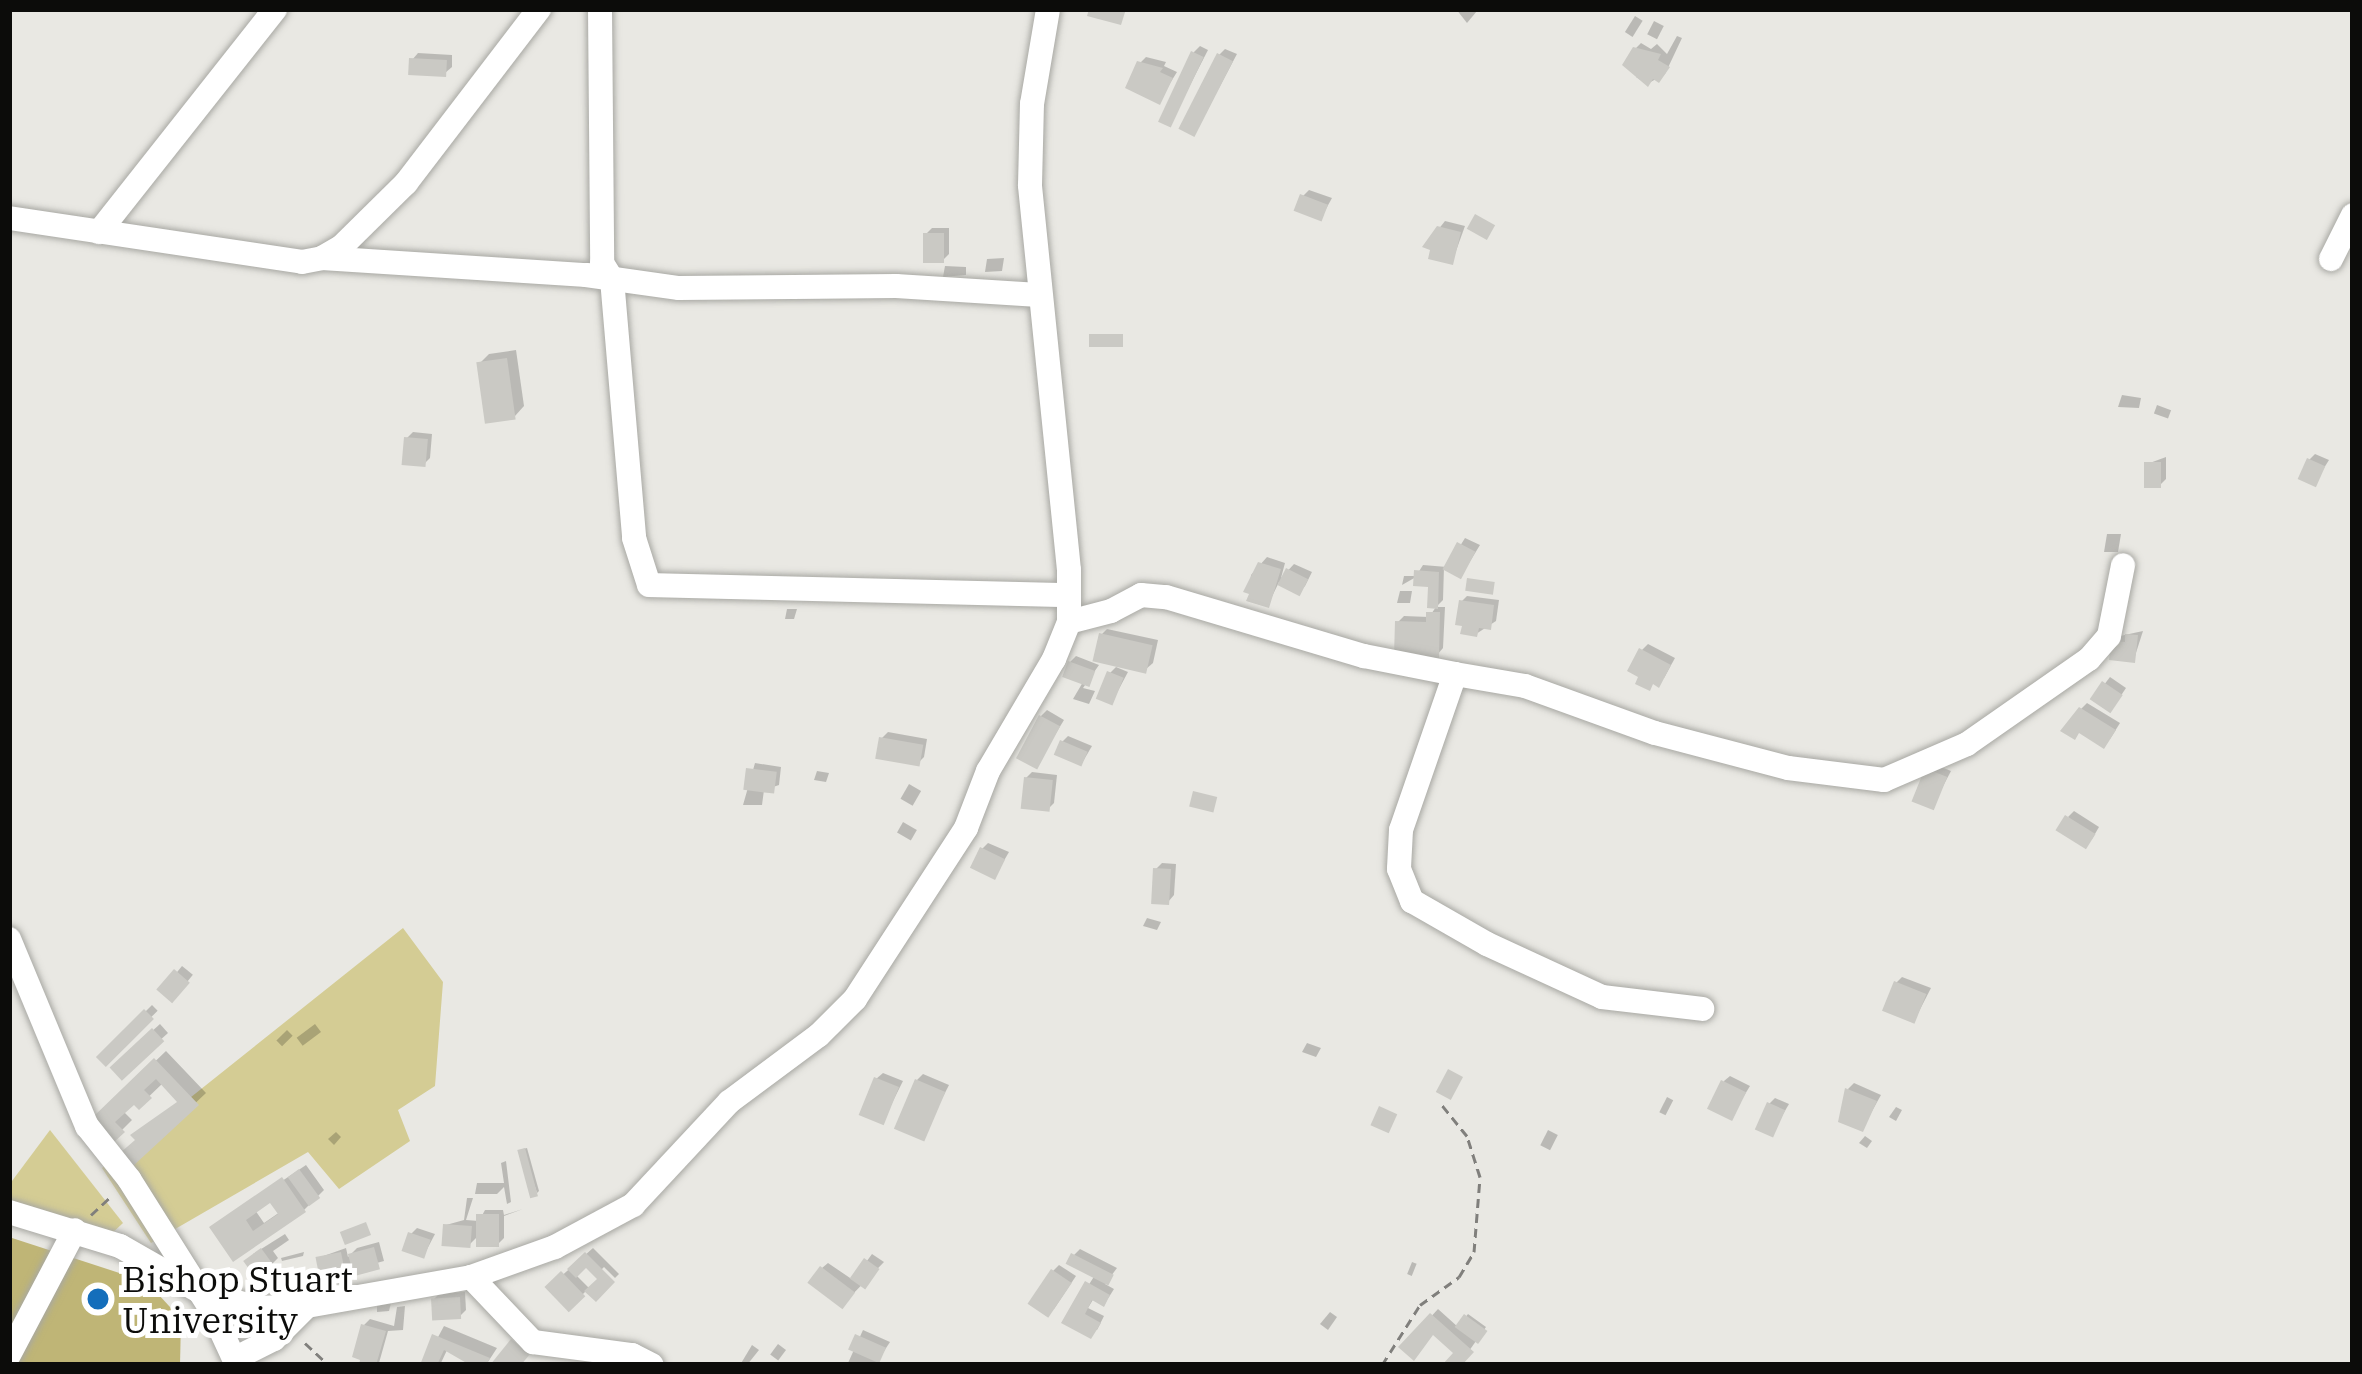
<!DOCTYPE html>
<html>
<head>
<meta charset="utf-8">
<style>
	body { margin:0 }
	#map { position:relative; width:2362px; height:1374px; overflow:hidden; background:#e9e8e3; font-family:"IBM Plex Serif",serif }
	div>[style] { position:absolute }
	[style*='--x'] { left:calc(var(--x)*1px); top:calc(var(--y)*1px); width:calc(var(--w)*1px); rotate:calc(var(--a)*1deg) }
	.green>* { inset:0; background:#d4cc94 }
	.forest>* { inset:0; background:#bfb576 }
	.shadow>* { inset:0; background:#0003; transform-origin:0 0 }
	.building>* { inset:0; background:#cac9c4; transform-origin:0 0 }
	.path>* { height:3px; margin-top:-1.5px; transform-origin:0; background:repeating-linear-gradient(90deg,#807f7c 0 9px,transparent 0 15px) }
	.roads { filter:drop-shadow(0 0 3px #a8a8a3) drop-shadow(0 0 3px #a8a8a3) }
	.minor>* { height:24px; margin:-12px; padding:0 12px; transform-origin:12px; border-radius:12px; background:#fff }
	.dots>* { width:33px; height:33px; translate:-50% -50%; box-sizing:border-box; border:6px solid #fff; border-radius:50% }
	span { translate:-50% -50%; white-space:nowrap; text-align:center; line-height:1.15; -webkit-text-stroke:10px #fff; paint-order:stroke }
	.poi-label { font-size:36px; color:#0c0c0a }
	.left { translate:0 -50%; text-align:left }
	.frame { position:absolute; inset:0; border:12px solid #0c0c0a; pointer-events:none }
</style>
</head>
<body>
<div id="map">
	<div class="green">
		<div style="clip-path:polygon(403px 928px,443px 982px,435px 1086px,398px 1110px,410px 1141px,339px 1189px,308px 1152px,151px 1243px,102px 1168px)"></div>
		<div style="clip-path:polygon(50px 1130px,123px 1223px,109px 1236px,9px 1213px,9px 1185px)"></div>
	</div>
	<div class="forest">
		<div style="clip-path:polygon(9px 1237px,147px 1282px,181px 1319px,180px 1365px,9px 1365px)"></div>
	</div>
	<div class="shadow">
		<div style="clip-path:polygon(1456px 9px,1475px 9px,1477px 11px,1467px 23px)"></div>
		<div style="left:1635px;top:16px;width:9px;height:19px;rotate:32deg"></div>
		<div style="left:1654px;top:21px;width:11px;height:15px;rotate:27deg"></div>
		<div style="clip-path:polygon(1677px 36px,1682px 38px,1665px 74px,1647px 84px,1636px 77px,1636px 48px,1641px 43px,1651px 49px,1657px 44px,1667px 54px)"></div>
		<div style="clip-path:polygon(1200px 46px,1208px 50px,1170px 124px,1194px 52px)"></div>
		<div style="clip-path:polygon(1225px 49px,1237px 54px,1195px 133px,1219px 55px)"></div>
		<div style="clip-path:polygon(418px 53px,452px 55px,452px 67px,445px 73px,412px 60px)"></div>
		<div style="clip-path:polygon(1146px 57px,1166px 62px,1164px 66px,1177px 72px,1159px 101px,1140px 63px)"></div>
		<div style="clip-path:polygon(1309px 190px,1332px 198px,1321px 218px,1303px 196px)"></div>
		<div style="clip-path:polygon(1445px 221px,1465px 226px,1452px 262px,1426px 245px)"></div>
		<div style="clip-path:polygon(932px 228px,949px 228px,949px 254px,943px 260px,926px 234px)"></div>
		<div style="clip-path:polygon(1004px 258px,1002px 271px,985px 272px,987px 259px)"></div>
		<div style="clip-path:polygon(945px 266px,966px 267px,966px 275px,943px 277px)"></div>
		<div style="clip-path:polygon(516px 350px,524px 406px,515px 416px,480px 363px,489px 354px)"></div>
		<div style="clip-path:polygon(2122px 395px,2141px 398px,2139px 408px,2118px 407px)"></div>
		<div style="left:2157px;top:405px;width:15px;height:9px;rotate:20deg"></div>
		<div style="clip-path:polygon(413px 432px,432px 434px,430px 458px,424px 464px,407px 438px)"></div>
		<div style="clip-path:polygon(2315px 454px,2329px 460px,2314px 484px,2309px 460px)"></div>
		<div style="clip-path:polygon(2166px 457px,2166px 479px,2160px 485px,2147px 464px)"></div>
		<div style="clip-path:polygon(2107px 534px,2121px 534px,2118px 552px,2104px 552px)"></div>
		<div style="clip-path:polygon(1465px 538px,1480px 545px,1461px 576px,1444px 567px,1443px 600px,1437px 606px,1432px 584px,1416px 577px,1402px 585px,1404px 576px,1416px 576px,1423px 565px,1447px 567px)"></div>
		<div style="clip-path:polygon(1267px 557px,1285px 563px,1281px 578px,1294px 564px,1312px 572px,1305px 586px,1299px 592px,1279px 582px,1268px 605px,1249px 599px,1251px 575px)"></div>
		<div style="clip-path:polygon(1400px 591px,1412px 591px,1410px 603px,1397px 603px)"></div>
		<div style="clip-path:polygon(1467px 596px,1499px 600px,1496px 621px,1476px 634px,1461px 602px)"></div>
		<div style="clip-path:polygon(1436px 607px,1445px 607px,1443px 648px,1437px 655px,1398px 622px,1404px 616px,1429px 617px)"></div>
		<div style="clip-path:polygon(787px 609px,797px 609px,794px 619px,785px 619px)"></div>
		<div style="clip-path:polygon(1107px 629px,1158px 640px,1153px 663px,1146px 669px,1101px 635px)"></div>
		<div style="clip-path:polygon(2143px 631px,2134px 659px,2114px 642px,2120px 636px)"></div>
		<div style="clip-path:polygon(1648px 644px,1675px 658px,1664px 678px,1642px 676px,1642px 650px)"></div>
		<div style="clip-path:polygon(1076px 656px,1099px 665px,1083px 688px,1095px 691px,1089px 704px,1073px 699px,1083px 682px,1070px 662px)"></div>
		<div style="clip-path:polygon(1116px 667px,1128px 672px,1112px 702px,1110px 673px)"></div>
		<div style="clip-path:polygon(2110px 677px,2126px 688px,2116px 703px,2094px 698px)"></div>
		<div style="clip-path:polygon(2087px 703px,2120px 723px,2110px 739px,2081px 709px)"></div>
		<div style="clip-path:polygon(1047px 710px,1064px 720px,1036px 766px,1041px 716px)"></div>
		<div style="clip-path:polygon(888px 732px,927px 739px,924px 757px,918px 763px,882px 738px)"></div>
		<div style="clip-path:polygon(1068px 736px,1092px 746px,1082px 763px,1062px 742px)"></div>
		<div style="clip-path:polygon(755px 763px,781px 767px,779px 785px,764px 790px,762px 805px,743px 805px)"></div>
		<div style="clip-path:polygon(1934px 764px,1951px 771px,1932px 807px)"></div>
		<div style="clip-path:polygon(817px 771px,829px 773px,826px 782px,814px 780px)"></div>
		<div style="clip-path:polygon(1032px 772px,1057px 775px,1054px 803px,1048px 809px,1026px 778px)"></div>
		<div style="left:909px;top:784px;width:14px;height:17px;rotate:30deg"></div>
		<div style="clip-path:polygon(2074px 811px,2099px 827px,2092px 839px,2068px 817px)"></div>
		<div style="left:903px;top:822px;width:16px;height:12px;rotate:30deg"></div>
		<div style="clip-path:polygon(988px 843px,1009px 852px,995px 876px,982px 849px)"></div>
		<div style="clip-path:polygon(1162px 863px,1176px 864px,1174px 895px,1168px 902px,1156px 869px)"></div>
		<div style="clip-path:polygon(1147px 918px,1161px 922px,1157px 930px,1143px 926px)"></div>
		<div style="left:182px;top:966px;width:14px;height:31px;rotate:39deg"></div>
		<div style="clip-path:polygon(1902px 977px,1931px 988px,1914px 1021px,1896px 983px)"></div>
		<div style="left:152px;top:1005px;width:8px;height:74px;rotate:45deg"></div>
		<div style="left:160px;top:1024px;width:12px;height:63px;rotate:48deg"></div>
		<div style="left:315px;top:1024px;width:10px;height:23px;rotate:53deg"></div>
		<div style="left:287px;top:1030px;width:8px;height:15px;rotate:45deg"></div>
		<div style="clip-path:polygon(1307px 1043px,1321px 1048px,1316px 1057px,1302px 1052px)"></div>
		<div style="clip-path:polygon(166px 1051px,206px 1093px,133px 1162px,180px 1100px,163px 1083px,139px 1106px,134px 1100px,123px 1111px,132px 1120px,114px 1138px,98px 1116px)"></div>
		<div style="clip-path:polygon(883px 1073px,903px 1081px,883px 1121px,876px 1079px)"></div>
		<div style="clip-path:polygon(923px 1074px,949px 1085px,922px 1138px,917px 1080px)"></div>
		<div style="clip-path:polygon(1730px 1076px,1750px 1086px,1731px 1117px,1724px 1081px)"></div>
		<div style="clip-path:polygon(1854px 1083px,1881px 1095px,1862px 1129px,1848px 1089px)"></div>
		<div style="left:1667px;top:1097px;width:7px;height:17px;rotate:27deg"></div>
		<div style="clip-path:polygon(1775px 1098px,1789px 1104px,1772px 1133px,1769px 1104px)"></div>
		<div style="clip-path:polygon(1896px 1107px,1902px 1110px,1896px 1121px,1889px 1117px)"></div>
		<div style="left:1548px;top:1130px;width:11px;height:17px;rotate:27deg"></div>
		<div style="clip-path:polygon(336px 1132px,341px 1137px,334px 1145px,328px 1139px)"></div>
		<div style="clip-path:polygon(1865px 1136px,1872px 1141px,1867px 1148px,1859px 1143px)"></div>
		<div style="clip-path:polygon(527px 1148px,539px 1191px,537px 1193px,523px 1149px)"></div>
		<div style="clip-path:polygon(506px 1161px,511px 1202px,507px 1204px,504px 1187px,497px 1194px,475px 1194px,477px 1183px,504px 1183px,501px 1163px)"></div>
		<div style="clip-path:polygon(evenodd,306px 1165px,324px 1190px,304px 1210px,234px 1258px,213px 1227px,306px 1165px,271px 1199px,280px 1212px,264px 1223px,255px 1210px,271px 1199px)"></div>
		<div style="clip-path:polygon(467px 1198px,473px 1198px,466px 1220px,479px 1221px,485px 1210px,503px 1210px,504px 1215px,523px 1209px,504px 1216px,504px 1238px,498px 1244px,479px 1235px,470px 1244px,446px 1225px,464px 1220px)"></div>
		<div style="clip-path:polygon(417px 1228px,435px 1234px,424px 1255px,411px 1234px)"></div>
		<div style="clip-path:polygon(285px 1234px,289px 1240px,273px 1251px,278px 1258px,272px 1264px,253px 1254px)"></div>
		<div style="clip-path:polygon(379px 1242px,384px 1261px,355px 1269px,345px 1279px,318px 1258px,346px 1248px,348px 1257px,357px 1248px)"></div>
		<div style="clip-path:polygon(evenodd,593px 1248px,619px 1274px,615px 1278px,604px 1267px,600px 1271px,611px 1282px,596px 1298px,587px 1290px,569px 1308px,549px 1287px,593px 1248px,586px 1264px,601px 1279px,590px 1289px,576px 1275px,586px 1264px)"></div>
		<div style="clip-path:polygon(1080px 1249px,1117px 1268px,1105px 1284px,1114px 1289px,1109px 1297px,1103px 1303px,1094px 1298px,1088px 1308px,1104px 1316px,1097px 1330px,1065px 1322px,1095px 1275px,1074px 1255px)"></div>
		<div style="clip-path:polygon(304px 1252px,303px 1256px,282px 1261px,281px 1258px)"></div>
		<div style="clip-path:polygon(872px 1254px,884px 1262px,848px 1299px,822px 1268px,828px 1263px,853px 1280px)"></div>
		<div style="left:1412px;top:1262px;width:5px;height:13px;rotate:22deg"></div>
		<div style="clip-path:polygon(1059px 1265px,1076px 1276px,1054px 1309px,1053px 1271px)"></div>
		<div style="clip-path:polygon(465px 1292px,466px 1310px,460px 1316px,434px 1299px,440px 1293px)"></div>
		<div style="clip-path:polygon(391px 1303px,389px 1311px,377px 1312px,377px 1306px)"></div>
		<div style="clip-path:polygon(405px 1306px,403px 1330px,388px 1331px,379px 1363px,362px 1365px,364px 1325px,370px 1319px,394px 1326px,397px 1307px)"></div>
		<div style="clip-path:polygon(1438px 1309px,1458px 1327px,1468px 1314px,1486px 1327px,1459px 1365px,1446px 1365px,1457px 1352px,1434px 1332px,1403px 1347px)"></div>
		<div style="clip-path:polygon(1330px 1312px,1337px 1317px,1328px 1330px,1320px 1324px)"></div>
		<div style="clip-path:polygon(444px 1326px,497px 1348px,486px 1365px,473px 1365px,448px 1348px,440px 1365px,423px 1365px)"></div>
		<div style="clip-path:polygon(863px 1330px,890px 1342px,875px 1365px,848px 1363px)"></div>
		<div style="left:778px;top:1344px;width:10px;height:13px;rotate:37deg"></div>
		<div style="clip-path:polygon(752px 1345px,759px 1350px,747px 1365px,740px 1365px)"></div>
	</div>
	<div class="building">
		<div style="clip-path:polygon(1089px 9px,1126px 9px,1121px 25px,1087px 16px)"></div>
		<div style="clip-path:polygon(1633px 47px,1661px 54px,1658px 60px,1670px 67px,1659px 83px,1653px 79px,1648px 87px,1622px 65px)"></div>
		<div style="left:1191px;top:51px;width:14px;height:78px;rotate:25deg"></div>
		<div style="left:1217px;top:53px;width:18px;height:85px;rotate:27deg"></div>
		<div style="left:409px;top:58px;width:38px;height:17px;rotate:3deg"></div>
		<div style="clip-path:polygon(1137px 61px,1163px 68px,1160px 72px,1173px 78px,1160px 105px,1125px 88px)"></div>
		<div style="left:1300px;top:194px;width:30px;height:18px;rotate:21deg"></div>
		<div style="left:1475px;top:214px;width:23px;height:17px;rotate:29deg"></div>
		<div style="clip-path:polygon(1437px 226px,1461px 232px,1453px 265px,1428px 259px,1430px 250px,1422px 247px)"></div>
		<div style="left:923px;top:233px;width:21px;height:30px"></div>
		<div style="left:1089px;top:334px;width:34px;height:13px"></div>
		<div style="left:507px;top:358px;width:62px;height:31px;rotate:82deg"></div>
		<div style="left:404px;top:437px;width:24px;height:28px;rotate:5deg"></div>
		<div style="left:2307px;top:458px;width:20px;height:23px;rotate:24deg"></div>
		<div style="left:2161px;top:462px;width:26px;height:17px;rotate:90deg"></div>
		<div style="left:1457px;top:542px;width:21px;height:31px;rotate:28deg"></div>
		<div style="clip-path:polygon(1258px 562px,1281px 569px,1269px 608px,1246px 601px,1249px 594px,1243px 592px)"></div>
		<div style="left:1286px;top:568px;width:25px;height:19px;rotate:27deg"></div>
		<div style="clip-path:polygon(1414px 570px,1439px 572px,1438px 609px,1427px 608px,1428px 587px,1413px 586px)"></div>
		<div style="left:1467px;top:578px;width:28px;height:13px;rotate:8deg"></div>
		<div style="clip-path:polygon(1459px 600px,1494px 605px,1491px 630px,1479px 628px,1477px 637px,1460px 634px,1462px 626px,1455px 625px)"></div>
		<div style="clip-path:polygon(1426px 612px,1440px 612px,1439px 658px,1394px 656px,1395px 621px,1426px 622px)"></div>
		<div style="left:1099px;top:633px;width:55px;height:29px;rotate:13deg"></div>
		<div style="clip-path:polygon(2125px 634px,2138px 635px,2135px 663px,2109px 660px,2111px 641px,2125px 642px)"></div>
		<div style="clip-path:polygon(1639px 648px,1671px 665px,1659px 688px,1653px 684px,1650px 691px,1635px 684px,1638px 677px,1627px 671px)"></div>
		<div style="left:1068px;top:661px;width:29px;height:17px;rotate:20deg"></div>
		<div style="left:1107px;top:671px;width:18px;height:30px;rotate:22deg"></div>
		<div style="left:2102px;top:681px;width:25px;height:22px;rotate:34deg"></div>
		<div style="clip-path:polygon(2079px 707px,2116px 730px,2104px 749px,2079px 733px,2075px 740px,2060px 731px)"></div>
		<div style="left:1039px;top:715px;width:24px;height:49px;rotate:28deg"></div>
		<div style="left:879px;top:737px;width:45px;height:22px;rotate:10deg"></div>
		<div style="left:1060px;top:740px;width:30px;height:16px;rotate:23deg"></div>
		<div style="left:746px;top:768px;width:31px;height:22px;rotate:7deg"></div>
		<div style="left:1925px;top:768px;width:24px;height:36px;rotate:22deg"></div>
		<div style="left:1024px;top:777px;width:29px;height:32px;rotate:6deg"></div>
		<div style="left:1193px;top:791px;width:25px;height:16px;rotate:14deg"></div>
		<div style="left:2065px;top:815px;width:36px;height:18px;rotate:32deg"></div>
		<div style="left:980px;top:847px;width:28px;height:23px;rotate:26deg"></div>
		<div style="left:1153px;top:868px;width:18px;height:36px;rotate:3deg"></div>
		<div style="left:174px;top:969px;width:21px;height:27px;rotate:41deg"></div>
		<div style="left:1894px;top:981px;width:35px;height:32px;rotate:22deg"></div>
		<div style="left:144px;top:1009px;width:14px;height:68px;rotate:45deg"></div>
		<div style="left:152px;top:1028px;width:18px;height:58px;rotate:47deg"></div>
		<div style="clip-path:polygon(154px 1058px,199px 1105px,133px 1166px,120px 1153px,135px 1140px,130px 1135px,177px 1102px,156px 1079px,144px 1090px,152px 1098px,139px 1110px,134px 1105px,115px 1122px,125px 1132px,113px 1143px,94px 1116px)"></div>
		<div style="left:1448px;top:1069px;width:17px;height:26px;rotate:28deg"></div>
		<div style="left:874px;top:1077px;width:27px;height:41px;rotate:22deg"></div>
		<div style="left:915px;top:1079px;width:33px;height:54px;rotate:23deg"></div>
		<div style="left:1721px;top:1080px;width:28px;height:32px;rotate:26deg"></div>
		<div style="clip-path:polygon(1845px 1088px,1877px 1101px,1863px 1132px,1838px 1122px)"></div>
		<div style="left:1767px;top:1102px;width:20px;height:30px;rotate:24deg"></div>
		<div style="left:1379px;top:1106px;width:20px;height:21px;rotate:24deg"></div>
		<div style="left:525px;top:1148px;width:50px;height:8px;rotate:75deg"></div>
		<div style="left:299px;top:1169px;width:36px;height:14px;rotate:54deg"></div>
		<div style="clip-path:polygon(evenodd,282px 1177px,306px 1212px,233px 1262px,209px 1227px,282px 1177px,270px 1203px,278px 1214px,253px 1231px,246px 1220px,270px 1203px)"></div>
		<div style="left:476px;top:1214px;width:23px;height:33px"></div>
		<div style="left:366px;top:1222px;width:14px;height:28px;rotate:69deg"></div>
		<div style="left:443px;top:1224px;width:29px;height:22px;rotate:4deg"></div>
		<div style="left:408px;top:1232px;width:24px;height:20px;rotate:19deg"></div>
		<div style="left:374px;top:1247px;width:23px;height:27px;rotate:75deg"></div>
		<div style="left:261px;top:1248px;width:22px;height:22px;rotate:54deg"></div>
		<div style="left:341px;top:1252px;width:31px;height:26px;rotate:79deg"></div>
		<div style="clip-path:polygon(585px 1252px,615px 1282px,596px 1302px,584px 1291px,597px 1279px,586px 1268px,576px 1278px,567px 1269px)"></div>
		<div style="left:1071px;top:1253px;width:48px;height:12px;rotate:27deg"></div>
		<div style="left:864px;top:1258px;width:19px;height:25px;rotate:35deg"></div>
		<div style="left:820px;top:1266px;width:44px;height:21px;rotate:37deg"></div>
		<div style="left:1051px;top:1269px;width:25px;height:42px;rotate:34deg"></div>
		<div style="left:561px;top:1271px;width:35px;height:23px;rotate:46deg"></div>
		<div style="clip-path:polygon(1085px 1281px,1110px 1295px,1104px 1307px,1092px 1300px,1085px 1314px,1101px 1323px,1091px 1339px,1061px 1323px)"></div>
		<div style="left:460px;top:1297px;width:22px;height:29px;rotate:87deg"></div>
		<div style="clip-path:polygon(1430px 1313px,1474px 1352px,1462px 1365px,1442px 1365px,1453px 1353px,1433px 1335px,1414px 1361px,1398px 1347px)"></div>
		<div style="left:1464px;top:1314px;width:29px;height:16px;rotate:36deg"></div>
		<div style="clip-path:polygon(361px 1324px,386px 1331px,376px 1365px,359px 1365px,360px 1360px,352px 1357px)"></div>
		<div style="clip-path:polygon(432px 1334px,490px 1358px,486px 1365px,470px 1365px,444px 1350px,437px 1365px,420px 1365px)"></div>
		<div style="left:855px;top:1334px;width:34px;height:17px;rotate:24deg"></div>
		<div style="clip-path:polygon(511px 1339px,530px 1354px,521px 1365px,490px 1365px)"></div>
	</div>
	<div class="path">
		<div style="--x:91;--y:1215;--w:26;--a:-43"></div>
		<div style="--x:305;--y:1343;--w:33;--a:43"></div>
		<div style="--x:197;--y:1365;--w:15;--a:-11"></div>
		<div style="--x:1382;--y:1365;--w:71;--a:-57.7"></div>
		<div style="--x:1420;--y:1305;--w:48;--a:-35.7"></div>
		<div style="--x:1459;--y:1277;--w:29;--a:-59"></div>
		<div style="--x:1474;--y:1252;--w:75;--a:-85.4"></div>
		<div style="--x:1480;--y:1177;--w:43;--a:-107.6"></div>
		<div style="--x:1467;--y:1136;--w:40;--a:-129"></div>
	</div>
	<div class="roads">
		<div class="minor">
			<div style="--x:600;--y:9;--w:254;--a:89.5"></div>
			<div style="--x:602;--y:263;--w:19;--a:58"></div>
			<div style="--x:612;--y:279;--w:260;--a:85.1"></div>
			<div style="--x:634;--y:538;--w:49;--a:72.3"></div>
			<div style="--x:649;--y:585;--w:420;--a:1.4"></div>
			<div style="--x:9;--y:218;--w:296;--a:8.5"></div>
			<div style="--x:302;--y:262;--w:20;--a:-11"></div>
			<div style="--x:322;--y:258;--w:22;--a:-30"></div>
			<div style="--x:341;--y:247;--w:91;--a:-44.6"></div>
			<div style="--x:406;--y:183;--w:219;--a:-52.6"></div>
			<div style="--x:99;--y:232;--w:284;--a:-51.7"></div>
			<div style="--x:322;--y:258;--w:265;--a:3.7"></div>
			<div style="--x:586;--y:275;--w:94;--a:8"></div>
			<div style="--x:679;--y:288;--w:217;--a:-0.5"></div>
			<div style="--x:896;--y:286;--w:143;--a:3.6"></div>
			<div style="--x:2331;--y:259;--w:49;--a:-63.4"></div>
			<div style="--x:1069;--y:622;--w:43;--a:-14.7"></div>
			<div style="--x:1111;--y:611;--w:34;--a:-28"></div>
			<div style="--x:1141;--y:595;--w:25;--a:5"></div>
			<div style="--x:1166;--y:597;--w:207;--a:16.6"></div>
			<div style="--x:1364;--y:656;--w:93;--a:11.2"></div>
			<div style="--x:1455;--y:674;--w:165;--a:109.1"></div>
			<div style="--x:1401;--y:830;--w:39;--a:93"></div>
			<div style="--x:1399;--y:869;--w:35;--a:68"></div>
			<div style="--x:1412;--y:901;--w:86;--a:29.8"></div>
			<div style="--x:1487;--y:944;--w:127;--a:24.7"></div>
			<div style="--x:1602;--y:997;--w:101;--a:6.8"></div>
			<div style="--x:1455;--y:674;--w:71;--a:9.7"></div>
			<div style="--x:1525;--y:686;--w:138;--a:19.9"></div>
			<div style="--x:1655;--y:733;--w:138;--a:14.7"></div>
			<div style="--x:1788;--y:768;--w:97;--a:7.1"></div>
			<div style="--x:1884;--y:780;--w:90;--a:-23.4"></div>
			<div style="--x:1967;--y:744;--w:149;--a:-34.9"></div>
			<div style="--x:2089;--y:659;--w:30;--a:-49"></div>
			<div style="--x:2109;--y:636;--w:72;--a:-78.8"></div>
			<div style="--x:9;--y:939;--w:203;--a:67.4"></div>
			<div style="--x:87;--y:1126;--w:68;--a:51.6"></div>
			<div style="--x:129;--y:1179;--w:156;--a:57.8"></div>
			<div style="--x:212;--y:1311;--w:60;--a:65.2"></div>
			<div style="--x:9;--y:1212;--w:116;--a:17"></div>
			<div style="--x:120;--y:1246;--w:91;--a:29.7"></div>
			<div style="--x:199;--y:1291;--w:61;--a:16.1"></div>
			<div style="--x:258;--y:1308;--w:49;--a:-2.3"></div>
			<div style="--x:307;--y:1306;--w:167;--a:-10"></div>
			<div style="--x:471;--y:1277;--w:89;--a:-19.7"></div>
			<div style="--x:555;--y:1247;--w:89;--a:-28.3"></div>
			<div style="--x:633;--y:1205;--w:141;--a:-47"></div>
			<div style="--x:729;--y:1102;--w:112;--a:-36.7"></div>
			<div style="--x:819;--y:1035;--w:51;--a:-45"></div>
			<div style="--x:855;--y:999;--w:204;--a:-57"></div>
			<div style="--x:966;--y:828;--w:61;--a:-68.9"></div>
			<div style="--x:988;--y:771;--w:130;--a:-59.5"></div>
			<div style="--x:1054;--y:659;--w:40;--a:-68"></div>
			<div style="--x:1069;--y:622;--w:52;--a:-90"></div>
			<div style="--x:1069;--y:570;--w:387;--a:-95.8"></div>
			<div style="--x:1030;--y:185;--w:81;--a:-88.6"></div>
			<div style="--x:1032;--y:104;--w:96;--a:-80.4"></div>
			<div style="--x:471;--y:1277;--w:90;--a:46.4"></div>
			<div style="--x:533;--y:1342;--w:100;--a:7.5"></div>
			<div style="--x:632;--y:1355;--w:22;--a:27"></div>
			<div style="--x:9;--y:1355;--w:141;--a:-62.2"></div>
			<div style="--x:238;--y:1357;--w:40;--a:-26.6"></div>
			<div style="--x:274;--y:1339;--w:47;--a:-45"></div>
		</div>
	</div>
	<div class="dots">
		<div style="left:98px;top:1299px;background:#146ebb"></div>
	</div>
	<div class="poi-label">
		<span class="left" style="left:122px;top:1299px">Bishop Stuart<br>University</span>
	</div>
	<div class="frame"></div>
</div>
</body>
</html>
